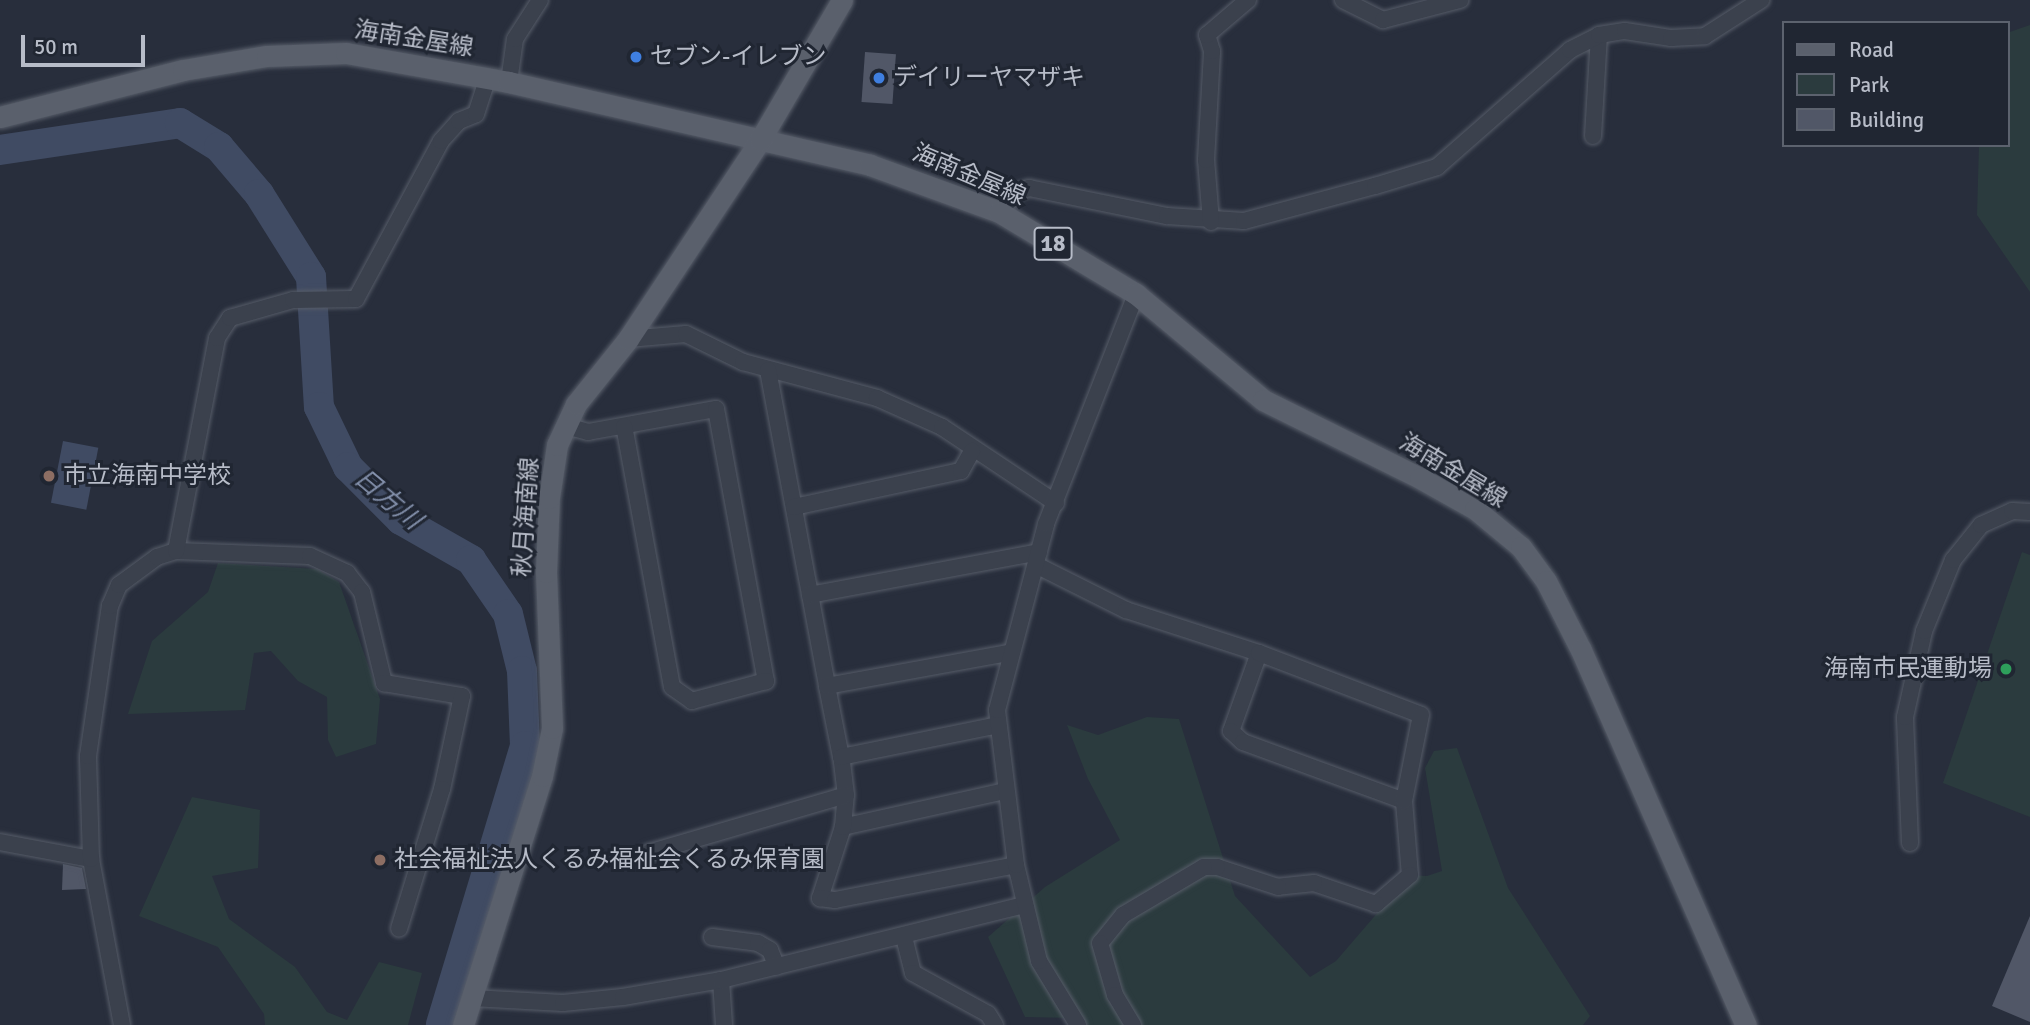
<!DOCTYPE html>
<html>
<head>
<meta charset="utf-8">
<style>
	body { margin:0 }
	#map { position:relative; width:2030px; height:1025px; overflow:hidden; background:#282e3c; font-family:Signika,"Noto Sans JP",sans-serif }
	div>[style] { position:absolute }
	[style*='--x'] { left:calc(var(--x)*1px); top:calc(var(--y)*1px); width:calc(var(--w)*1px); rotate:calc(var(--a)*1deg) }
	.green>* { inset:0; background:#2b3b3e }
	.water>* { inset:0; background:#404b63; transform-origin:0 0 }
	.river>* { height:30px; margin:-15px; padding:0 15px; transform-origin:15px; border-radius:15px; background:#404b63 }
	.building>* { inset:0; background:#515767; transform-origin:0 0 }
	.roads { filter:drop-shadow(0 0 2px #565c68) drop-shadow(0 0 2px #565c68) }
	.minor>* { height:16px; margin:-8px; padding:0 8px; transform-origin:8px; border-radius:8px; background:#3b414d }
	.major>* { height:21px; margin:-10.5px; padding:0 10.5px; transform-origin:10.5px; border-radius:10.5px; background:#5a606c }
	.dots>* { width:19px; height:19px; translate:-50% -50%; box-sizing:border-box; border:4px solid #202632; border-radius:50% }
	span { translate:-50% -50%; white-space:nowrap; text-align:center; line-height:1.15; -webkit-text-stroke:6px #202632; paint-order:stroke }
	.shield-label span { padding:2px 5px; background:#202632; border:2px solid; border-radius:5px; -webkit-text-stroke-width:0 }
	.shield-label { font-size:23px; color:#b7bcc8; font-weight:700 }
	.street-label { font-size:24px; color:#b7bcc8 }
	.poi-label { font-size:24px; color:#b7bcc8 }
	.left { translate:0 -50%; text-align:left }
	.right { translate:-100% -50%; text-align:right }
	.water-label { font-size:26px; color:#8390ab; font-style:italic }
	.legend { position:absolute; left:1782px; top:21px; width:228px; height:126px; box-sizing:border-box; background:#202632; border:2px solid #5c626e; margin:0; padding:9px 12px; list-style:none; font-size:21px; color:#b7bcc8 }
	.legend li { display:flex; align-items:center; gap:14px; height:35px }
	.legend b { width:35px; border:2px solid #5c626e }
	.scale { position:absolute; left:21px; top:35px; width:124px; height:32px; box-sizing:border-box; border:4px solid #b7bcc8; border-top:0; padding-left:9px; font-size:21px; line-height:24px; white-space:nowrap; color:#b7bcc8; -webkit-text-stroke:5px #202632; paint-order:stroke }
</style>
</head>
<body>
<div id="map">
	<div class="green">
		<div style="clip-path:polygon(2030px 25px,2030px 292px,1977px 215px,1979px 145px,2007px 145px,2007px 33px)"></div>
		<div style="clip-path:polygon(2022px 552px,2030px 555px,2030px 817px,1943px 783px)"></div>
		<div style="clip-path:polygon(218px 563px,317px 569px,339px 582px,380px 699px,376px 744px,336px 757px,328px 740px,327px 697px,298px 681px,271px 651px,254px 653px,245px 710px,128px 714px,152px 641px,208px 592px)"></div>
		<div style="clip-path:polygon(1147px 717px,1179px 719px,1235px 896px,1310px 977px,1336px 961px,1410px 875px,1427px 876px,1442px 871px,1425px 768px,1434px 751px,1457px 748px,1508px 888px,1590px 1016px,1583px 1025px,1085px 1025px,1073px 1018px,1025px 1017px,988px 937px,1045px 887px,1120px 840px,1088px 779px,1067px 725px,1098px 735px)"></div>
		<div style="clip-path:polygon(192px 797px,260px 810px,258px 868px,212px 876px,229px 919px,295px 967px,327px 1012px,347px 1020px,379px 962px,422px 973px,408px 1025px,265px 1025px,264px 1014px,218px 947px,139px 916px)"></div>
	</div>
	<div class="water">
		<div style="left:63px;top:441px;width:36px;height:63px;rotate:11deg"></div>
	</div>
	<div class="river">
		<div style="--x:0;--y:150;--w:182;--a:-8.5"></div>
		<div style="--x:180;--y:123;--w:46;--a:31.6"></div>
		<div style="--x:219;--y:147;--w:62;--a:49.6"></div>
		<div style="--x:259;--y:194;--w:98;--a:57.9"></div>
		<div style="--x:311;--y:277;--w:130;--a:86.5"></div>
		<div style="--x:319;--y:407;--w:67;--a:64.2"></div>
		<div style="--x:348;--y:467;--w:75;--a:45"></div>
		<div style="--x:401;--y:520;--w:81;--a:29.7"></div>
		<div style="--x:471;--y:560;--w:65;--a:55.6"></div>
		<div style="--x:508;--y:614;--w:59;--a:76.2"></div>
		<div style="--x:522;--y:671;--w:75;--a:87.7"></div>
		<div style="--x:525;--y:746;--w:291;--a:106.8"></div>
	</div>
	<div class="building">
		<div style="left:865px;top:52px;width:31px;height:50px;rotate:4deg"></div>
		<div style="clip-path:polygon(63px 864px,82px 868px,86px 889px,62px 890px)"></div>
		<div style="clip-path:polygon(2030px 916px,2030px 1022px,1992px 1006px)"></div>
	</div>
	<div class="roads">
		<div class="minor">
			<div style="--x:1343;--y:0;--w:45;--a:26.6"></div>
			<div style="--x:1383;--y:20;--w:80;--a:-14.6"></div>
			<div style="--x:509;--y:82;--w:43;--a:-82.1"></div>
			<div style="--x:515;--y:39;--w:46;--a:-57.3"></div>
			<div style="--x:1593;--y:136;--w:101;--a:-86.6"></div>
			<div style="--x:999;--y:212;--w:27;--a:-48"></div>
			<div style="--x:1017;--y:192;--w:13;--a:-18"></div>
			<div style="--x:1029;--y:188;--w:141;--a:11.5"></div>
			<div style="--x:1167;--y:216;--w:77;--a:3.7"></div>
			<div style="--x:1244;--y:221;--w:136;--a:-15"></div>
			<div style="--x:1375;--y:186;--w:65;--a:-17"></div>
			<div style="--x:1437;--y:167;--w:177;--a:-41.3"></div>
			<div style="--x:1570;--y:50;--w:33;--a:-27"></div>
			<div style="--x:1599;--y:35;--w:26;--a:-9"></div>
			<div style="--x:1625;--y:31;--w:47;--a:8.7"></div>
			<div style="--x:1671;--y:38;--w:34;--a:-3"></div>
			<div style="--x:1705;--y:36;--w:67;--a:-32.7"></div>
			<div style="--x:1211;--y:222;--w:62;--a:-94.6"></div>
			<div style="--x:1206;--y:160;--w:109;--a:-86.8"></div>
			<div style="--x:1212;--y:51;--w:17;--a:-107"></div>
			<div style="--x:1207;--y:35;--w:54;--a:-40.5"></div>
			<div style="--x:628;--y:339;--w:58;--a:-4.9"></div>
			<div style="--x:686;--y:334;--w:64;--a:26.2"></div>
			<div style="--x:743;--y:362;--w:139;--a:15"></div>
			<div style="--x:877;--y:398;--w:71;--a:24"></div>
			<div style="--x:942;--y:427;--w:137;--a:33.7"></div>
			<div style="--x:768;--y:370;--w:321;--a:79.4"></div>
			<div style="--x:566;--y:426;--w:23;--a:15"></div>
			<div style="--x:588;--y:432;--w:130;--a:-10.2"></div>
			<div style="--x:716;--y:409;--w:277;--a:79.6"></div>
			<div style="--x:766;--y:681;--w:77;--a:164.9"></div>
			<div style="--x:692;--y:701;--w:24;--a:-145"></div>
			<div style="--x:672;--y:687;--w:265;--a:-100.4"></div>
			<div style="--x:794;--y:507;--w:171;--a:-12.2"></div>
			<div style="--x:961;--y:471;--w:23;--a:-61"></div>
			<div style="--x:176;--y:551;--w:134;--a:2.1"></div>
			<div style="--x:310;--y:556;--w:41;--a:24.7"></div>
			<div style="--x:347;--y:573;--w:24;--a:52"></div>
			<div style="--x:362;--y:592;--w:94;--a:76.4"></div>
			<div style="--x:384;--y:683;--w:79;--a:9.5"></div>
			<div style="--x:462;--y:696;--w:95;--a:102.1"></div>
			<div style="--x:442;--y:789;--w:146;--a:107.1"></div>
			<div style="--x:1036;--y:565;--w:101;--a:26.6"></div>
			<div style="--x:1126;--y:610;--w:140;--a:17.9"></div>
			<div style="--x:1259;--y:653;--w:83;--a:109.7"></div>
			<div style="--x:1231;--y:731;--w:16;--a:43"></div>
			<div style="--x:1243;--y:742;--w:171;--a:20.1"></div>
			<div style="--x:1404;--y:801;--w:74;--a:85.4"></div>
			<div style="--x:1410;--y:875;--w:45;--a:139.5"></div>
			<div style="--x:1376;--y:904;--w:65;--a:-161.3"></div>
			<div style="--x:1314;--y:883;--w:36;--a:174"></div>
			<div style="--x:1278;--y:887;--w:64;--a:-161.8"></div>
			<div style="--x:1217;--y:867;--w:13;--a:180"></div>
			<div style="--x:1204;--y:867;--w:94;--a:149.3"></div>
			<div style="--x:1123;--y:915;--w:36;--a:129"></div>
			<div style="--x:1100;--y:943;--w:54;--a:73.9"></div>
			<div style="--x:1115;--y:995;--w:35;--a:59"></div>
			<div style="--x:810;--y:595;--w:233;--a:-10.6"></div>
			<div style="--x:1259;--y:653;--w:173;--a:20.9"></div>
			<div style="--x:1421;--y:715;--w:88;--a:101.2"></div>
			<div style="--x:841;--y:757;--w:72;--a:-101.2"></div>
			<div style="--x:827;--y:686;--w:185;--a:-10.3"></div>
			<div style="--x:1005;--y:791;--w:166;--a:167.5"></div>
			<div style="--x:843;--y:827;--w:75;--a:107.9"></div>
			<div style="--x:820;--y:898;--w:15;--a:8"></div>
			<div style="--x:835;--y:900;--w:184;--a:-10.9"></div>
			<div style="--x:843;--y:827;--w:32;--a:-85"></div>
			<div style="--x:846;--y:795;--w:38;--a:-97"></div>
			<div style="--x:841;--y:757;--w:160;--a:-11.5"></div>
			<div style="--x:0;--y:842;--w:93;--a:10.6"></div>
			<div style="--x:1910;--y:843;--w:126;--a:-92.3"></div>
			<div style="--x:1905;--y:717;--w:88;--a:-77.5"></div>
			<div style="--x:1924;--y:631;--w:77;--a:-67.8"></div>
			<div style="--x:1953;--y:560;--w:45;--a:-51.3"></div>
			<div style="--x:1981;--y:525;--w:34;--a:-24"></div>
			<div style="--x:2012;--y:511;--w:18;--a:3"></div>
			<div style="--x:648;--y:853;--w:206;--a:-16.3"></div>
			<div style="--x:712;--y:937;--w:46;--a:7.4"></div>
			<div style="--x:758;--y:943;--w:14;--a:30"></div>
			<div style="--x:770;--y:950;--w:18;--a:68"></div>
			<div style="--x:904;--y:937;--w:37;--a:76"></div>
			<div style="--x:913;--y:973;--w:85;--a:28.7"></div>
			<div style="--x:988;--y:1014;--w:13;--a:58"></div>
			<div style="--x:721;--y:980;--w:45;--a:86.2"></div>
			<div style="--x:472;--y:998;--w:91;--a:3.1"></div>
			<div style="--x:563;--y:1003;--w:60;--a:-5.7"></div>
			<div style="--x:623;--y:997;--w:99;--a:-9.8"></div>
			<div style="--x:721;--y:980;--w:313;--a:-13.9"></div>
			<div style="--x:122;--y:1025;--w:169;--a:-100.6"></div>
			<div style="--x:91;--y:859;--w:103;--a:-91.7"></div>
			<div style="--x:88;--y:756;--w:152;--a:-81.7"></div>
			<div style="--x:110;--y:606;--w:23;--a:-67"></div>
			<div style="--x:119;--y:585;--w:47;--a:-36.4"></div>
			<div style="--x:157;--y:557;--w:20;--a:-18"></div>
			<div style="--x:176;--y:551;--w:217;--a:-79.1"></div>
			<div style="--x:217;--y:338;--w:24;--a:-57"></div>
			<div style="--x:230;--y:318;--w:66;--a:-15.9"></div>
			<div style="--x:293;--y:300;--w:63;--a:-0.9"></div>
			<div style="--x:356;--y:299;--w:179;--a:-61.7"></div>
			<div style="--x:441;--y:141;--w:27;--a:-48"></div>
			<div style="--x:459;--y:121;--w:18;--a:-22"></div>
			<div style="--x:476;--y:114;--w:38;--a:-72"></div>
			<div style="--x:1078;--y:1025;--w:75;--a:-121.4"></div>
			<div style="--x:1039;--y:961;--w:99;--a:-103.5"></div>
			<div style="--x:1016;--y:865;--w:156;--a:-97"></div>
			<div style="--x:997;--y:710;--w:192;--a:-75.2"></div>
			<div style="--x:1046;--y:524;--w:247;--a:-68.6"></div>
		</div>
		<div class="major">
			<div style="--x:0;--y:117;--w:189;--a:-14.4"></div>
			<div style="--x:183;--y:70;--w:85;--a:-9.5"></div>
			<div style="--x:267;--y:56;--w:79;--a:-2.2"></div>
			<div style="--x:346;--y:53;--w:166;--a:10.1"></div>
			<div style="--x:509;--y:82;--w:370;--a:12.9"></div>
			<div style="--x:870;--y:165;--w:137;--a:20"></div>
			<div style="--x:999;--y:212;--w:160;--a:30.9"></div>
			<div style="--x:1136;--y:294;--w:165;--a:39.8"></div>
			<div style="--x:1263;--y:400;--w:175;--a:26.4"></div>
			<div style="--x:1420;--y:478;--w:63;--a:29.4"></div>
			<div style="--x:1475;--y:509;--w:60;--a:39.6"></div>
			<div style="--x:1521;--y:547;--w:42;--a:53.7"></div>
			<div style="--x:1546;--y:581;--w:77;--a:63.1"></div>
			<div style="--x:1581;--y:650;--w:410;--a:66.3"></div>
			<div style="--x:463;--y:1025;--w:261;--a:-72.4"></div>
			<div style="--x:542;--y:776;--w:49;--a:-78.2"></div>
			<div style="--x:552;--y:728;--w:156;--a:-92.2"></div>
			<div style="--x:546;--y:572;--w:74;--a:-87.7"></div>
			<div style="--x:549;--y:498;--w:54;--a:-81.4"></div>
			<div style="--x:557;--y:445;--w:45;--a:-65.1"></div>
			<div style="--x:576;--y:404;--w:83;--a:-51.3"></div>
			<div style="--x:628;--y:339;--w:239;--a:-56.4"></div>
			<div style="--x:760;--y:140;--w:162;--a:-59.6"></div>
		</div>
	</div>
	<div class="dots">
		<div style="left:636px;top:57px;background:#3f7fe0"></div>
		<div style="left:879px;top:78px;background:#3f7fe0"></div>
		<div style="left:49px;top:476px;background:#8d6e63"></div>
		<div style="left:2006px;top:669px;background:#2e9e5b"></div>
		<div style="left:380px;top:860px;background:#8d6e63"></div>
	</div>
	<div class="shield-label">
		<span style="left:1053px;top:244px">18</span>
	</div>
	<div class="street-label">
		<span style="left:414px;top:39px;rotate:9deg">海南金屋線</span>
		<span style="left:969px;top:175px;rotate:23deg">海南金屋線</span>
		<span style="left:1453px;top:471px;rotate:31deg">海南金屋線</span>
		<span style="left:526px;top:517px;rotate:-86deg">秋月海南線</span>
	</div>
	<div class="poi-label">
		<span class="left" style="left:650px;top:57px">セブン-イレブン</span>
		<span class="left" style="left:893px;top:78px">デイリーヤマザキ</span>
		<span class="left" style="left:63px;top:476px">市立海南中学校</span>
		<span class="right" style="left:1992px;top:669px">海南市民運動場</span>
		<span class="left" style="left:394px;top:860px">社会福祉法人くるみ福祉会くるみ保育園</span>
	</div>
	<div class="water-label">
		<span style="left:387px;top:500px;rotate:40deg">日方川</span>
	</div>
	<ul class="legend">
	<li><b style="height:9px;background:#5a606c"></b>Road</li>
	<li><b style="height:19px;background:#2b3b3e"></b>Park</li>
	<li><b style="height:19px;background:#515767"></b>Building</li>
	</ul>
	<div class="scale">50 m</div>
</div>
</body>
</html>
